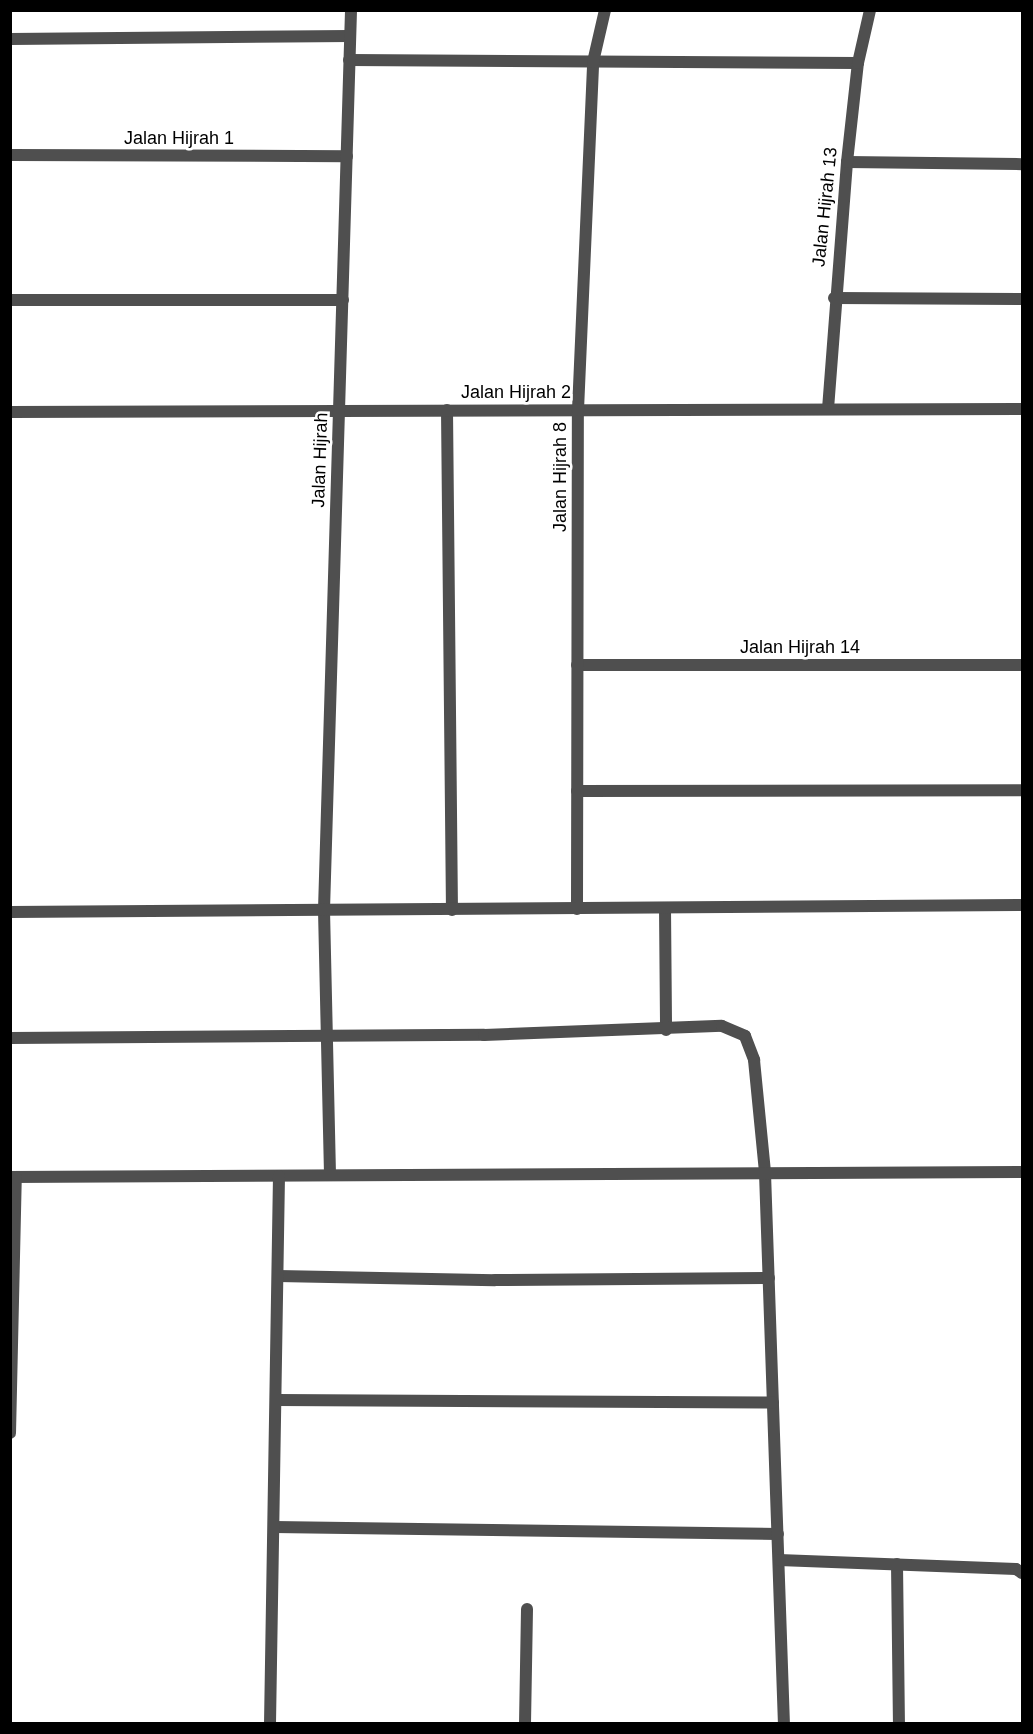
<!DOCTYPE html>
<html>
<head>
<meta charset="utf-8">
<style>
	body { margin:0 }
	#map { position:relative; width:1033px; height:1734px; overflow:hidden; background:#fff; font-family:Helvetica,sans-serif }
	div>[style] { position:absolute }
	[style*='--x'] { left:calc(var(--x)*1px); top:calc(var(--y)*1px); width:calc(var(--w)*1px); rotate:calc(var(--a)*1deg) }
	.lane>* { height:12px; margin:-6px; padding:0 6px; transform-origin:6px; border-radius:6px; background:#4f4f4f }
	.street>* { height:12px; margin:-6px; padding:0 6px; transform-origin:6px; border-radius:6px; background:#4f4f4f }
	span { translate:-50% -50%; white-space:nowrap; text-align:center; line-height:1.15; -webkit-text-stroke:5px #fff; paint-order:stroke }
	.street-label { font-size:18px; color:#000 }
	.frame { position:absolute; inset:0; border:12px solid #000; pointer-events:none }
</style>
</head>
<body>
<div id="map">
	<div class="lane">
		<div style="--x:10;--y:39;--w:340;--a:-0.5"></div>
		<div style="--x:349;--y:60;--w:509;--a:0.34"></div>
		<div style="--x:834;--y:298;--w:188;--a:0.3"></div>
		<div style="--x:10;--y:300;--w:333;--a:0"></div>
		<div style="--x:447;--y:410;--w:500;--a:89.43"></div>
		<div style="--x:577;--y:791;--w:445;--a:-0.1"></div>
		<div style="--x:665;--y:908;--w:122;--a:89.5"></div>
		<div style="--x:324;--y:910;--w:265;--a:88.7"></div>
		<div style="--x:10;--y:1038;--w:474;--a:-0.4"></div>
		<div style="--x:484;--y:1035;--w:238;--a:-2.2"></div>
		<div style="--x:722;--y:1026;--w:25;--a:23"></div>
		<div style="--x:745;--y:1036;--w:26;--a:69"></div>
		<div style="--x:754;--y:1060;--w:114;--a:84.4"></div>
		<div style="--x:278;--y:1276;--w:217;--a:1.1"></div>
		<div style="--x:495;--y:1280;--w:274;--a:-0.4"></div>
		<div style="--x:274;--y:1527;--w:504;--a:0.8"></div>
		<div style="--x:897;--y:1564;--w:160;--a:89.3"></div>
	</div>
	<div class="street">
		<div style="--x:10;--y:155;--w:337;--a:0.2"></div>
		<div style="--x:847;--y:162;--w:175;--a:0.7"></div>
		<div style="--x:828;--y:409;--w:248;--a:-85.6"></div>
		<div style="--x:847;--y:162;--w:100;--a:-83.7"></div>
		<div style="--x:858;--y:63;--w:54;--a:-77.2"></div>
		<div style="--x:10;--y:412;--w:1012;--a:-0.17"></div>
		<div style="--x:577;--y:665;--w:445;--a:0"></div>
		<div style="--x:577;--y:909;--w:499;--a:-89.9"></div>
		<div style="--x:578;--y:410;--w:348;--a:-87.5"></div>
		<div style="--x:593;--y:62;--w:53;--a:-77"></div>
		<div style="--x:324;--y:910;--w:900;--a:-88.28"></div>
		<div style="--x:10;--y:912;--w:1012;--a:-0.4"></div>
		<div style="--x:765;--y:1173;--w:551;--a:88.03"></div>
		<div style="--x:10;--y:1177;--w:1012;--a:-0.28"></div>
		<div style="--x:276;--y:1400;--w:497;--a:0.3"></div>
		<div style="--x:10;--y:1433;--w:256;--a:-88.7"></div>
		<div style="--x:779;--y:1560;--w:237;--a:2.2"></div>
		<div style="--x:1016;--y:1569;--w:7;--a:34"></div>
		<div style="--x:270;--y:1724;--w:548;--a:-89.06"></div>
		<div style="--x:525;--y:1724;--w:115;--a:-89"></div>
	</div>
	<div class="street-label">
		<span style="left:179px;top:138px">Jalan Hijrah 1</span>
		<span style="left:825px;top:207px;rotate:-84deg">Jalan Hijrah 13</span>
		<span style="left:516px;top:392px">Jalan Hijrah 2</span>
		<span style="left:320px;top:460px;rotate:-88deg">Jalan Hijrah</span>
		<span style="left:560px;top:477px;rotate:-90deg">Jalan Hijrah 8</span>
		<span style="left:800px;top:647px">Jalan Hijrah 14</span>
	</div>
	<div class="frame"></div>
</div>
</body>
</html>
